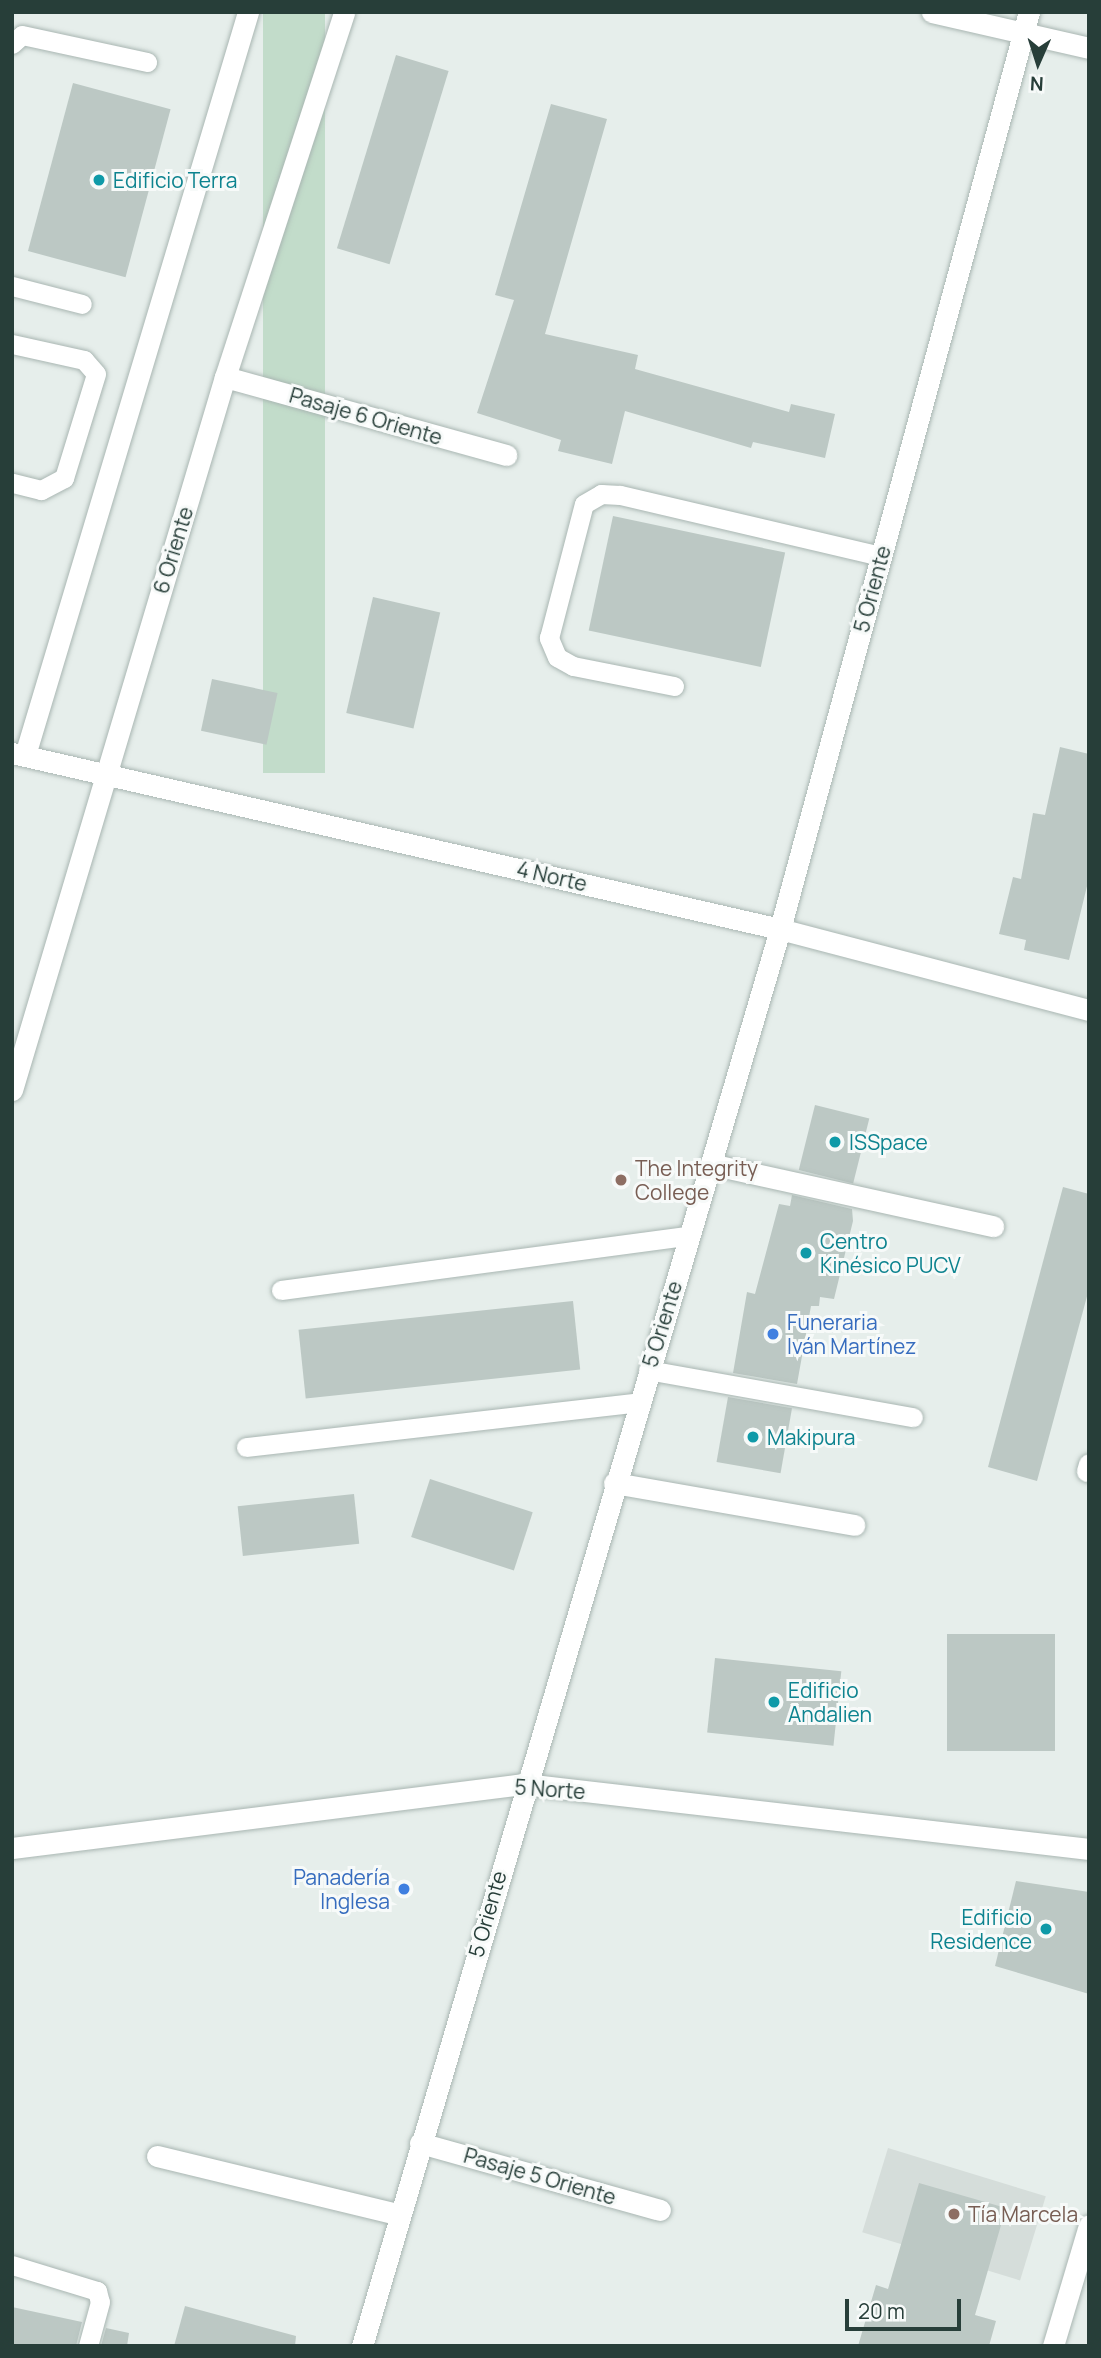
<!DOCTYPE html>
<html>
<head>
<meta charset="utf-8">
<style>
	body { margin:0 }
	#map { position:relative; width:1101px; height:2358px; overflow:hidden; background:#e6eeeb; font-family:Manrope,sans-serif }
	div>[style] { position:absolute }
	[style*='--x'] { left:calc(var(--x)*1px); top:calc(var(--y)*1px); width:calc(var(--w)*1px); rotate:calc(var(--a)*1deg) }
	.built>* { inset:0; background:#d5ddda; transform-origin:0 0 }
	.green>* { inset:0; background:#c2dcca; transform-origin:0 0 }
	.building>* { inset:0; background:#bcc8c4; transform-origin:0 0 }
	.roads { filter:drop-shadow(0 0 2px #a9b6b2) drop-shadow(0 0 2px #a9b6b2) }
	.service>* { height:19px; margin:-9.5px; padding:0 9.5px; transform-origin:9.5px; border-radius:9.5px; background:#fff }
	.minor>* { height:21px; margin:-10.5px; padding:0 10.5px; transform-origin:10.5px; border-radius:10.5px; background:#fff }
	.secondary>* { height:21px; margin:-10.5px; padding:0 10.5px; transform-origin:10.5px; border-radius:10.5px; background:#fff }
	.dots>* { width:19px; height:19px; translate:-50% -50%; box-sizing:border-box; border:4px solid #f7faf9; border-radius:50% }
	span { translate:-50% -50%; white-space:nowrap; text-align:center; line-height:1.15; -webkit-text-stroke:6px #f7faf9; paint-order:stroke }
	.culture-label { font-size:21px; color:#0d838f }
	.left { translate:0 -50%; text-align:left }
	.right { translate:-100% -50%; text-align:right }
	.street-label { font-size:21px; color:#273e39 }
	.education-label { font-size:21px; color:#785e54 }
	.shop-label { font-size:21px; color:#366cbe }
	.frame { position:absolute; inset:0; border:14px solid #273e39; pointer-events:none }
	.north { position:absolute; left:1003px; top:28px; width:70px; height:70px; -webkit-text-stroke:5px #f7faf9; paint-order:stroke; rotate:183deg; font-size:19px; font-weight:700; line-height:28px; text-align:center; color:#273e39 }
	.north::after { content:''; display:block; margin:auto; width:24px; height:32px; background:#273e39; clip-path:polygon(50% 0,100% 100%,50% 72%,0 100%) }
	.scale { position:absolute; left:845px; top:2299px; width:116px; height:32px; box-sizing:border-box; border:4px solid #273e39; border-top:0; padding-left:9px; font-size:21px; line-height:24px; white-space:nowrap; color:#273e39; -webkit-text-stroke:5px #f7faf9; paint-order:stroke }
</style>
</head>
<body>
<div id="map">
	<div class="built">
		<div style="left:888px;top:2148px;width:165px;height:88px;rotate:17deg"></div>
	</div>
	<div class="green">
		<div style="left:263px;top:12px;width:62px;height:761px"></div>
	</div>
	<div class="building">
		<div style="left:396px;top:55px;width:55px;height:202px;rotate:17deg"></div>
		<div style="left:73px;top:83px;width:101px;height:174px;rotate:15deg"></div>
		<div style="clip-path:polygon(551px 104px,607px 119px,545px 334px,638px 355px,635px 369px,789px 412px,791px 404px,835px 414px,825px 458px,753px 442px,751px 448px,625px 411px,612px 464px,558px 451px,561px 440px,477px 413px,514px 300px,495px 295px)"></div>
		<div style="left:613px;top:516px;width:176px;height:117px;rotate:12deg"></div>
		<div style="left:373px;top:597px;width:69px;height:119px;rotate:13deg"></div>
		<div style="left:212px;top:679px;width:67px;height:53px;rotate:12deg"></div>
		<div style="clip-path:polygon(1060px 747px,1089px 754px,1089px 878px,1069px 960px,1024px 950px,1026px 940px,999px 934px,1013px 877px,1021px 879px,1033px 813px,1045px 815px)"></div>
		<div style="left:815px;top:1105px;width:56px;height:67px;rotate:14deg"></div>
		<div style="clip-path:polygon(1063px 1187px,1089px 1194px,1089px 1289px,1037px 1481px,988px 1467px)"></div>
		<div style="clip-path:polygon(792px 1195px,852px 1209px,853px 1221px,834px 1299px,820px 1297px,819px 1306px,811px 1306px,797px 1384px,733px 1373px,747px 1292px,755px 1294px,779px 1204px,790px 1206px)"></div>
		<div style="left:573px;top:1301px;width:69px;height:276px;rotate:84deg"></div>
		<div style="left:728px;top:1397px;width:65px;height:66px;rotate:10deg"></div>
		<div style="left:430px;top:1479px;width:108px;height:61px;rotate:18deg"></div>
		<div style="left:354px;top:1494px;width:50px;height:117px;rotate:84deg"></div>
		<div style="left:947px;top:1634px;width:108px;height:117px"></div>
		<div style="left:715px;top:1658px;width:127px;height:75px;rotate:6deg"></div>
		<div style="clip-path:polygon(1016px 1881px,1089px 1892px,1089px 1994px,995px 1966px)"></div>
		<div style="clip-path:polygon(919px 2183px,1006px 2208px,975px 2315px,996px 2321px,989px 2346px,858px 2346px,876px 2285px,888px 2289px)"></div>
		<div style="clip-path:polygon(185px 2306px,296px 2336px,295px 2346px,174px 2346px)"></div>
		<div style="clip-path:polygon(12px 2307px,82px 2322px,76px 2346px,12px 2346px)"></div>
		<div style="clip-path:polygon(106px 2328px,129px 2333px,127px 2346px,101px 2346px)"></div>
	</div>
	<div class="roads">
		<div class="service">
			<div style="--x:12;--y:44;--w:13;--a:-42"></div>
			<div style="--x:22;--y:35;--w:128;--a:12.2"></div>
			<div style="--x:12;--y:286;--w:72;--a:14.4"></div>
			<div style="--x:12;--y:344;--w:74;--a:12.5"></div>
			<div style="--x:84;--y:360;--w:18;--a:49"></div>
			<div style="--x:96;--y:374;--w:109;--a:107.1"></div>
			<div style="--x:64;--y:478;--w:26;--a:152"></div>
			<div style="--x:41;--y:490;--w:30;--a:-166"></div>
			<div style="--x:674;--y:686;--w:103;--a:-168.8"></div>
			<div style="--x:573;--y:666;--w:18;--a:-151"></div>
			<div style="--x:557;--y:657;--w:21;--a:-113"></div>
			<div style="--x:549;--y:638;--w:138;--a:-75.4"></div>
			<div style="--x:584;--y:504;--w:20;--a:-30"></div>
			<div style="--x:601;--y:494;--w:19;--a:3"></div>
			<div style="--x:620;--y:495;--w:268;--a:13.2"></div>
			<div style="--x:281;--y:1290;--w:411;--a:-7.6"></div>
			<div style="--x:648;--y:1370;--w:269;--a:10.1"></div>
			<div style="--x:246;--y:1447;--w:396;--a:-6.5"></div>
			<div style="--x:12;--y:2265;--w:89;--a:17"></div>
			<div style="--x:97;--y:2291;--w:11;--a:75"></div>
			<div style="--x:100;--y:2302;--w:46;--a:105.3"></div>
		</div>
		<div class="minor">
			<div style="--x:932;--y:12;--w:161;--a:12.9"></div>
			<div style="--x:225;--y:377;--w:292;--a:15.5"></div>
			<div style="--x:12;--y:753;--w:788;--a:12.91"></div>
			<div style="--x:780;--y:929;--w:319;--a:14.7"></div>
			<div style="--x:25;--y:755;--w:776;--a:-73.29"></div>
			<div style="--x:12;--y:1090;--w:744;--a:-73.37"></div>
			<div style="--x:225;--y:377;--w:384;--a:-71.9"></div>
			<div style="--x:710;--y:1164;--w:290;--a:12.4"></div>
			<div style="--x:1087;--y:1471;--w:7;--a:-74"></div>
			<div style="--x:614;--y:1483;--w:244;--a:9.9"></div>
			<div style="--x:12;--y:1848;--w:516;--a:-7.13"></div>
			<div style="--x:524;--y:1784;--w:569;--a:6.56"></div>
			<div style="--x:420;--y:2143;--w:249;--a:15.6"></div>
			<div style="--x:157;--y:2156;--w:250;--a:13.6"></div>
			<div style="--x:1053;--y:2346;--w:126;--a:-73.4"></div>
		</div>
		<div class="secondary">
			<div style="--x:362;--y:2346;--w:1477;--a:-73.56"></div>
			<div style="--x:780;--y:929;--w:950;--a:-74.81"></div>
		</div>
	</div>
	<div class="dots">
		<div style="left:99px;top:180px;background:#0f9aa8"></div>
		<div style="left:835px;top:1142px;background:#0f9aa8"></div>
		<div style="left:621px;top:1180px;background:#8d6e63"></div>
		<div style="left:806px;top:1253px;background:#0f9aa8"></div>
		<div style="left:773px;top:1334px;background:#3f7fe0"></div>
		<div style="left:753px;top:1437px;background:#0f9aa8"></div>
		<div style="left:774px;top:1702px;background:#0f9aa8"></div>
		<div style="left:404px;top:1889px;background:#3f7fe0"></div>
		<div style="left:1046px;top:1929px;background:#0f9aa8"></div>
		<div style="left:954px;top:2214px;background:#8d6e63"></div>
	</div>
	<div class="culture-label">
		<span class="left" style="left:113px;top:180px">Edificio Terra</span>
		<span class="left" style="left:849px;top:1142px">ISSpace</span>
		<span class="left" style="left:820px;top:1253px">Centro<br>Kinésico PUCV</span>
		<span class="left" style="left:767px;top:1437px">Makipura</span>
		<span class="left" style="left:788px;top:1702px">Edificio<br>Andalien</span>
		<span class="right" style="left:1032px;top:1929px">Edificio<br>Residence</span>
	</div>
	<div class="street-label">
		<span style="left:366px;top:416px;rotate:16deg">Pasaje 6 Oriente</span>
		<span style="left:173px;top:550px;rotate:-73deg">6 Oriente</span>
		<span style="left:872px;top:589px;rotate:-75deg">5 Oriente</span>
		<span style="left:552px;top:876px;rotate:13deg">4 Norte</span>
		<span style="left:662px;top:1324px;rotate:-73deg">5 Oriente</span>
		<span style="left:550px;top:1789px;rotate:4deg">5 Norte</span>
		<span style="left:487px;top:1914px;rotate:-74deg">5 Oriente</span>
		<span style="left:540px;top:2176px;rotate:16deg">Pasaje 5 Oriente</span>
	</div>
	<div class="education-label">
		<span class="left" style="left:635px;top:1180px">The Integrity<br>College</span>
		<span class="left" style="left:968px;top:2214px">Tía Marcela</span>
	</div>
	<div class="shop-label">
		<span class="left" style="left:787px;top:1334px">Funeraria<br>Iván Martínez</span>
		<span class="right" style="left:390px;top:1889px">Panadería<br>Inglesa</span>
	</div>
	<div class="frame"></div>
	<div class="north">N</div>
	<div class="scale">20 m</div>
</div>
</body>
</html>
